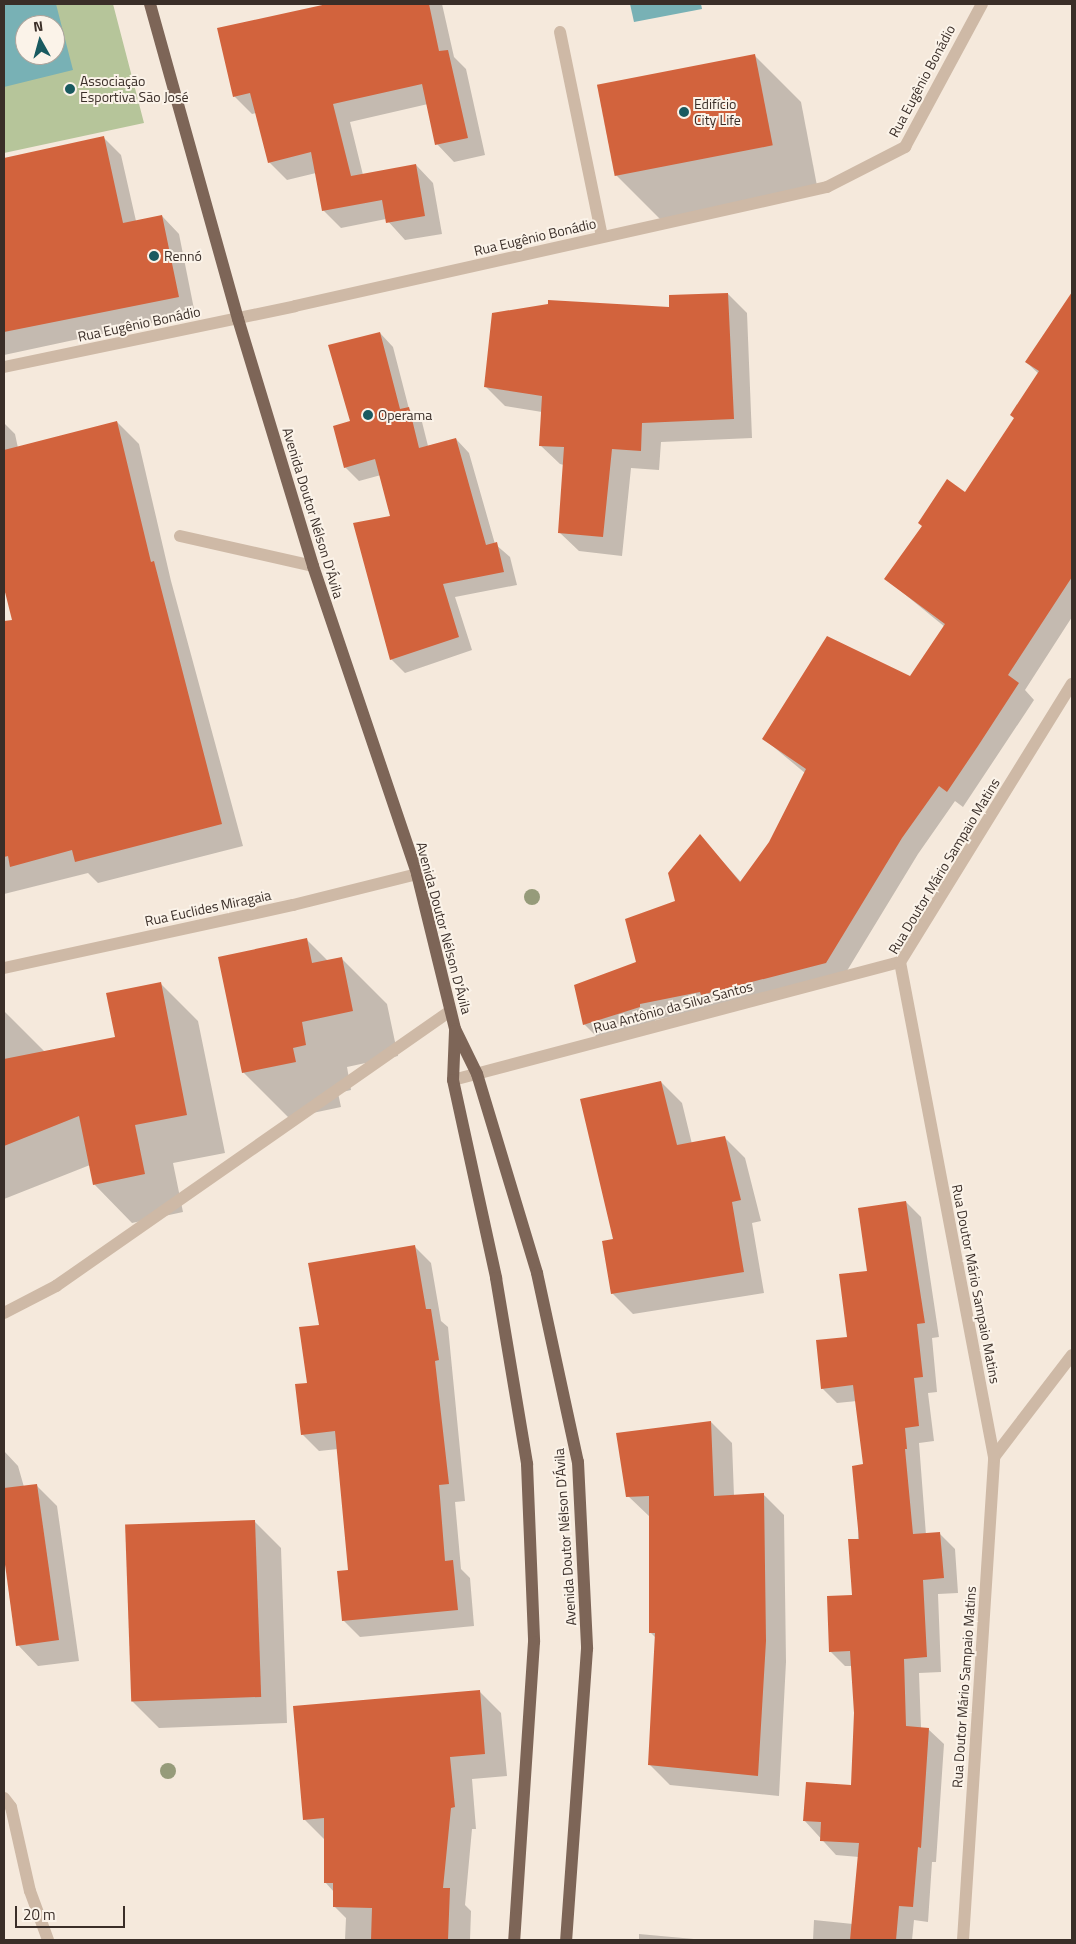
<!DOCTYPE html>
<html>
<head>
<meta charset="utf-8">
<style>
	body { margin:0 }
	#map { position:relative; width:1076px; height:1944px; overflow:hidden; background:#f5e9dc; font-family:"Titillium Web",sans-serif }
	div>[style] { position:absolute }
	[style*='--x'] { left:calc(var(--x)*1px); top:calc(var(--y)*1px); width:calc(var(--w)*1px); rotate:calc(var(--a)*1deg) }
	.green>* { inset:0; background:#b6c59a }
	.water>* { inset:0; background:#78b1b5 }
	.shadow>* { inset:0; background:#0003 }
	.building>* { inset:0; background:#d2633d; transform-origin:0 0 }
	.minor>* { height:12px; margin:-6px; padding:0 6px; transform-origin:6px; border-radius:6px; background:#ceb9a6 }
	.major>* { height:12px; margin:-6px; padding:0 6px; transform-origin:6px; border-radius:6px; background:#7d6557 }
	.trees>* { width:16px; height:16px; margin:-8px; border-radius:50%; background:#969b7a }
	.dots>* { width:14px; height:14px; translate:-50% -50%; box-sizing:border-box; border:2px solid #fbf3e9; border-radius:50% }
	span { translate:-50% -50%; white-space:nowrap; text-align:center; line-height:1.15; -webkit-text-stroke:4px #fbf3e9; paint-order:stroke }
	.poi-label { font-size:14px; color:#3a2e28 }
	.left { translate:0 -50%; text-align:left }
	.street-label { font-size:14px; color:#3a2e28 }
	.frame { position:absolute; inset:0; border:5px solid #3a2e28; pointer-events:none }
	.north { position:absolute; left:15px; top:15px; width:50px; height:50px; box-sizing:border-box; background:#fbf3e9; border:1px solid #aea49c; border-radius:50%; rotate:353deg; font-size:14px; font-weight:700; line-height:20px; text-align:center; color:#3a2e28 }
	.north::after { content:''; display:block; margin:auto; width:18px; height:22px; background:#195a60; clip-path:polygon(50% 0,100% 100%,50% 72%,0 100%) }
	.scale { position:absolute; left:15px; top:1906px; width:110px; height:22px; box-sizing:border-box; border:2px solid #3a2e28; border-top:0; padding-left:6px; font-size:15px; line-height:18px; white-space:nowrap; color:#3a2e28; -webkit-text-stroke:4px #fbf3e9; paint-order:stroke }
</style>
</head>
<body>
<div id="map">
	<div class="green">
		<div style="clip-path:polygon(evenodd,4px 4px,113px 4px,144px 123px,4px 153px,4px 4px,25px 25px,55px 25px,55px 55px,25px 55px,25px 25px)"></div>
	</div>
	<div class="water">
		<div style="clip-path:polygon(evenodd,4px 4px,56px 4px,73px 70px,4px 87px,4px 4px,25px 25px,55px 25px,55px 55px,25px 55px,25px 25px)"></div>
		<div style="clip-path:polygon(630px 4px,701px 4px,702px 9px,634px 22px)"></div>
	</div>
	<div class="shadow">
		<div style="clip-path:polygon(332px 4px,442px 4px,454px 57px,466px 69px,485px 155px,454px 162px,437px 144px,428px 104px,350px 122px,363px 175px,416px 165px,433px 183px,442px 234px,405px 240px,386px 219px,341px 228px,323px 210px,316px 173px,287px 180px,269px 162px,256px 113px,252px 114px,234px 96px,219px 29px)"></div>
		<div style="clip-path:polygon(754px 55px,801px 102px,818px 191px,662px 221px,615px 174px)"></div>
		<div style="clip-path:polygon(104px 138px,121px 155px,136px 221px,162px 216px,179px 234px,195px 314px,4px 355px,4px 160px)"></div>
		<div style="clip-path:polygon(728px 294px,747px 313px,752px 438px,661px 442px,659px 470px,631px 468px,622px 556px,579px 551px,559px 532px,564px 465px,560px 464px,540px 445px,542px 412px,505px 406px,485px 386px,671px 309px)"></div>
		<div style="clip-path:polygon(1059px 314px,1072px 322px,1072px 617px,1025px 690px,1034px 700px,963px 807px,955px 801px,918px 854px,842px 979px,655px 1020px,656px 1023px,600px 1040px,584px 1024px,637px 963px,677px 902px,700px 836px,741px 882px,771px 842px,805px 773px,764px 739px,910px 678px,945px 627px,886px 579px,966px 493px,1015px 419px,1039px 374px,1026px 362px)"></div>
		<div style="clip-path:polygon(380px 333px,393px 347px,409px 409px,422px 422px,428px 446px,456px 439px,469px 453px,495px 544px,510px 557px,517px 585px,455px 597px,472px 650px,405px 673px,391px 659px,392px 517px,381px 475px,359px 481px,345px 467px,352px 422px)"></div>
		<div style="clip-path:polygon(117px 422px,139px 444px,171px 581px,243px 846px,98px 883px,88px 873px,4px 894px,4px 718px,37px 709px,6px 593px,4px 593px,4px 423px,15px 434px,18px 448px)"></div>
		<div style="clip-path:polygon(307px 940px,328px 961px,341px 958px,387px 1004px,398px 1056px,347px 1067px,351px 1090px,338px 1093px,341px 1107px,289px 1118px,243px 1072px)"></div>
		<div style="clip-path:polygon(160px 983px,198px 1021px,225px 1153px,173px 1163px,183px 1212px,132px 1223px,94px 1184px,90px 1165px,4px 1199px,4px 1011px,45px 1052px,116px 1038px)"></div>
		<div style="clip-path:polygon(661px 1082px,682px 1103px,692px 1144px,724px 1137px,745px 1158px,761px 1221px,752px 1223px,764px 1293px,633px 1314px,612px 1293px,615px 1240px)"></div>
		<div style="clip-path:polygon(906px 1202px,921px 1217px,939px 1337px,932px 1338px,937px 1392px,928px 1393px,934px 1441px,919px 1443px,926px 1535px,940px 1534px,955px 1549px,958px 1593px,938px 1594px,941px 1672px,919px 1673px,921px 1728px,928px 1729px,944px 1744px,936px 1862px,932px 1862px,928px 1922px,914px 1920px,912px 1940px,813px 1940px,814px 1920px,853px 1924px,859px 1857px,836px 1855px,804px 1820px,852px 1787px,856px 1713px,852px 1666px,845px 1666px,830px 1651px,853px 1596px,864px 1466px,857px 1401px,837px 1403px,822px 1388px,848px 1338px,869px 1272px)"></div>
		<div style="clip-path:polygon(414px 1246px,431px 1263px,441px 1321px,448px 1327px,465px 1501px,455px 1502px,461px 1569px,470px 1578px,474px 1626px,360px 1637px,343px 1620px,350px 1571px,338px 1449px,319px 1451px,302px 1434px,320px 1326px)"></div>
		<div style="clip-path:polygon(711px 1422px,732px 1443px,734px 1496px,763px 1494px,784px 1515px,786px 1662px,779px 1796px,670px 1785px,649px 1764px,656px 1638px,650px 1632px,650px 1517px,628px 1496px)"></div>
		<div style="clip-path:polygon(4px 1451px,18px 1466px,24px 1487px,36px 1485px,57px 1506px,79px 1661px,38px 1666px,18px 1645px,4px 1548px)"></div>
		<div style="clip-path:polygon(254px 1521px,281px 1548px,287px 1723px,159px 1728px,132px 1701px)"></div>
		<div style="clip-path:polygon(479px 1691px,501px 1713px,507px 1776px,472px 1779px,476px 1829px,472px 1829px,465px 1905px,471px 1911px,470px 1940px,345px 1940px,346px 1918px,334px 1906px,334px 1892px,325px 1882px,325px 1840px,304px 1819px)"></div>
		<div style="clip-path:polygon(639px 1934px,705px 1940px,639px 1940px)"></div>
	</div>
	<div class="building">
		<div style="clip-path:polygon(327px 4px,429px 4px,439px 51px,448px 50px,468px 138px,435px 145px,422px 84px,333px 104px,351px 176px,416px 164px,425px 216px,386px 223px,382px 200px,322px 211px,311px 152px,268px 163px,250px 93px,233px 97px,217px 28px)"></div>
		<div style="left:755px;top:54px;width:93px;height:161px;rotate:79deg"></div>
		<div style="clip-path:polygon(104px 136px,123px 223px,162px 215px,179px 297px,4px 332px,4px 158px)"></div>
		<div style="clip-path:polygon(1072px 292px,1072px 577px,1008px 675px,1019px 683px,978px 746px,947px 792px,939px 786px,902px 838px,826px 963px,701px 995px,700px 992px,640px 1004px,640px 1007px,583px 1025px,574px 985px,636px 962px,625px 919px,675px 901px,668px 873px,700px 834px,740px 882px,769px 842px,806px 769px,762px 739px,827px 636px,910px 676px,945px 624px,884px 579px,922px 526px,918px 523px,947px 479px,965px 492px,1014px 418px,1010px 415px,1039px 371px,1025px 362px)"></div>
		<div style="clip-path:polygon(728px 293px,734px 419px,642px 423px,641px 451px,612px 449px,603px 537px,558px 533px,564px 447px,539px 446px,542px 396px,484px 387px,492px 313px,548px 304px,548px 300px,669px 307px,669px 295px)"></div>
		<div style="clip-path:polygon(380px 332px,400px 409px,409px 407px,419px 448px,456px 438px,486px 545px,497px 542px,504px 572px,443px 584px,459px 637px,390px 660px,353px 523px,390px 516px,375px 459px,344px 468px,333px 426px,350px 421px,328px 345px)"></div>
		<div style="clip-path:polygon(117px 421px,151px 562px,154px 561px,222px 824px,75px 862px,72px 850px,10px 867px,8px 856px,4px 857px,4px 621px,12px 620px,4px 588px,4px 450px)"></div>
		<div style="clip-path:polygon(307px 938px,312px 963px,342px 957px,353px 1011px,302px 1022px,306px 1045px,293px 1048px,296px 1062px,242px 1073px,218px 957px)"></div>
		<div style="clip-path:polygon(161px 982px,187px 1115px,135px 1125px,145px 1174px,93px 1185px,79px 1116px,4px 1146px,4px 1059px,115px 1037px,106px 993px)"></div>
		<div style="clip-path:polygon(661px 1081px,677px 1145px,725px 1136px,741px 1200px,732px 1202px,744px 1272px,611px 1294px,602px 1241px,613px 1239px,580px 1099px)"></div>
		<div style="clip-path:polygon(906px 1201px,925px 1323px,917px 1324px,923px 1377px,914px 1378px,919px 1426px,905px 1428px,907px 1449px,905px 1449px,913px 1534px,940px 1532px,944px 1578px,923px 1580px,927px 1657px,904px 1659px,906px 1726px,929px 1728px,921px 1848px,918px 1847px,913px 1907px,899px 1906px,896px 1940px,850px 1940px,859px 1843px,820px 1841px,821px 1822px,803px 1821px,806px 1782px,851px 1785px,854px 1713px,850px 1651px,829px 1652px,827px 1596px,852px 1595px,848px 1539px,859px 1539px,852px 1466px,863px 1464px,853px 1385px,821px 1389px,816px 1340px,847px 1337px,839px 1274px,867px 1271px,858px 1208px)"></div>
		<div style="clip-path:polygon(415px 1245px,426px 1309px,431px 1309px,439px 1360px,435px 1361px,449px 1484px,439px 1485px,445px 1561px,453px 1560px,458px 1610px,342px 1621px,337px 1571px,348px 1570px,335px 1431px,301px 1435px,295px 1384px,307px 1383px,299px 1327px,319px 1325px,308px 1263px)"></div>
		<div style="clip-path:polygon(711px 1421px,714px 1496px,764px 1493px,766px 1641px,758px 1776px,648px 1765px,655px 1633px,649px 1633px,649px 1496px,626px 1497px,616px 1433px)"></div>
		<div style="clip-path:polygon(37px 1484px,59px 1640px,16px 1646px,4px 1557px,4px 1488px)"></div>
		<div style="left:255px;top:1520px;width:177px;height:130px;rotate:88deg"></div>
		<div style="clip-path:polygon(480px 1690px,485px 1754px,450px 1757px,455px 1807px,451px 1808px,443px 1888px,450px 1888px,448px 1940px,371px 1940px,372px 1908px,333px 1907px,333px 1883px,324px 1883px,324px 1818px,303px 1820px,293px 1706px)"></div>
	</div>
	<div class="minor">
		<div style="--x:560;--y:32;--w:209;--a:78.4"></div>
		<div style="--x:4;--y:367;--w:297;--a:-11.8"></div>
		<div style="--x:295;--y:306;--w:545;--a:-12.61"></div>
		<div style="--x:827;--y:187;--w:88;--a:-27.1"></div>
		<div style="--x:905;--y:147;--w:162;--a:-61.7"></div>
		<div style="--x:180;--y:536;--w:136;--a:12.7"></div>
		<div style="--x:4;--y:968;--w:296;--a:-12.3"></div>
		<div style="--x:293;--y:905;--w:128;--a:-14"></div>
		<div style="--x:453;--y:1080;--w:462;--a:-14.8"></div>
		<div style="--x:4;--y:1313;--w:59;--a:-27.4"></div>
		<div style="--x:56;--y:1286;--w:480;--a:-34.9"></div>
		<div style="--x:994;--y:1457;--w:128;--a:-52.6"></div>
		<div style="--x:4;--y:1798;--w:11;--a:52"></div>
		<div style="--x:11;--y:1807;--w:86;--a:77.3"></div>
		<div style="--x:30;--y:1891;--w:52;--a:69.8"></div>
		<div style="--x:963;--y:1940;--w:484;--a:-86.3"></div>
		<div style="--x:994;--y:1457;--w:504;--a:-100.75"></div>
		<div style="--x:900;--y:962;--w:327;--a:-58.3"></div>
	</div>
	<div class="major">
		<div style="--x:150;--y:4;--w:327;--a:74.4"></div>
		<div style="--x:238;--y:319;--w:258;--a:73.1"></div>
		<div style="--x:313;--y:566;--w:325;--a:71.3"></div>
		<div style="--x:417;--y:874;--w:160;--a:76.2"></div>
		<div style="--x:455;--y:1029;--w:50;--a:63.9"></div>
		<div style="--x:477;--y:1074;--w:208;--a:73.2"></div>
		<div style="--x:537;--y:1273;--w:193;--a:77.8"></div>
		<div style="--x:578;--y:1462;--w:187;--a:87.2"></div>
		<div style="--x:587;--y:1649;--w:292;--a:94.1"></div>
		<div style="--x:455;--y:1031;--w:49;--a:92.3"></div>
		<div style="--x:453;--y:1080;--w:203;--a:77.7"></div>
		<div style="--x:496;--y:1278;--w:189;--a:80.5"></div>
		<div style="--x:527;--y:1464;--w:178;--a:87.7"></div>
		<div style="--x:534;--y:1642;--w:299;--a:93.8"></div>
	</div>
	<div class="trees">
		<div style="left:532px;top:897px"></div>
		<div style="left:168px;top:1771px"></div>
	</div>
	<div class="dots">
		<div style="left:70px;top:89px;background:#195a60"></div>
		<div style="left:684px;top:112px;background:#195a60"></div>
		<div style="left:154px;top:256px;background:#195a60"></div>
		<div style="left:368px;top:415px;background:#195a60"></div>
	</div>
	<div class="poi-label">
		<span class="left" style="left:80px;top:89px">Associação<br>Esportiva São José</span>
		<span class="left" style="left:694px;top:112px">Edifício<br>City Life</span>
		<span class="left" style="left:164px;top:256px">Rennó</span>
		<span class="left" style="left:378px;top:415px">Operama</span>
	</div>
	<div class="street-label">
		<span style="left:922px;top:81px;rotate:-62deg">Rua Eugênio Bonádio</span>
		<span style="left:535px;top:237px;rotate:-13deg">Rua Eugênio Bonádio</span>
		<span style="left:139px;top:324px;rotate:-12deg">Rua Eugênio Bonádio</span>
		<span style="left:313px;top:513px;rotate:73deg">Avenida Doutor Nélson D'Ávila</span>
		<span style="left:944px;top:866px;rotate:-59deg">Rua Doutor Mário Sampaio Matins</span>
		<span style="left:208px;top:908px;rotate:-12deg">Rua Euclides Miragaia</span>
		<span style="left:444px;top:928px;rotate:75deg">Avenida Doutor Nélson D'Ávila</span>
		<span style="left:673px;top:1007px;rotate:-15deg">Rua Antônio da Silva Santos</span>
		<span style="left:976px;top:1284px;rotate:79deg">Rua Doutor Mário Sampaio Matins</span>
		<span style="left:565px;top:1537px;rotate:-94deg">Avenida Doutor Nélson D'Ávila</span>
		<span style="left:964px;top:1687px;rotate:-86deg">Rua Doutor Mário Sampaio Matins</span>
	</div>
	<div class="frame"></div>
	<div class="north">N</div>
	<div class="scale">20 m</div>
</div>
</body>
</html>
